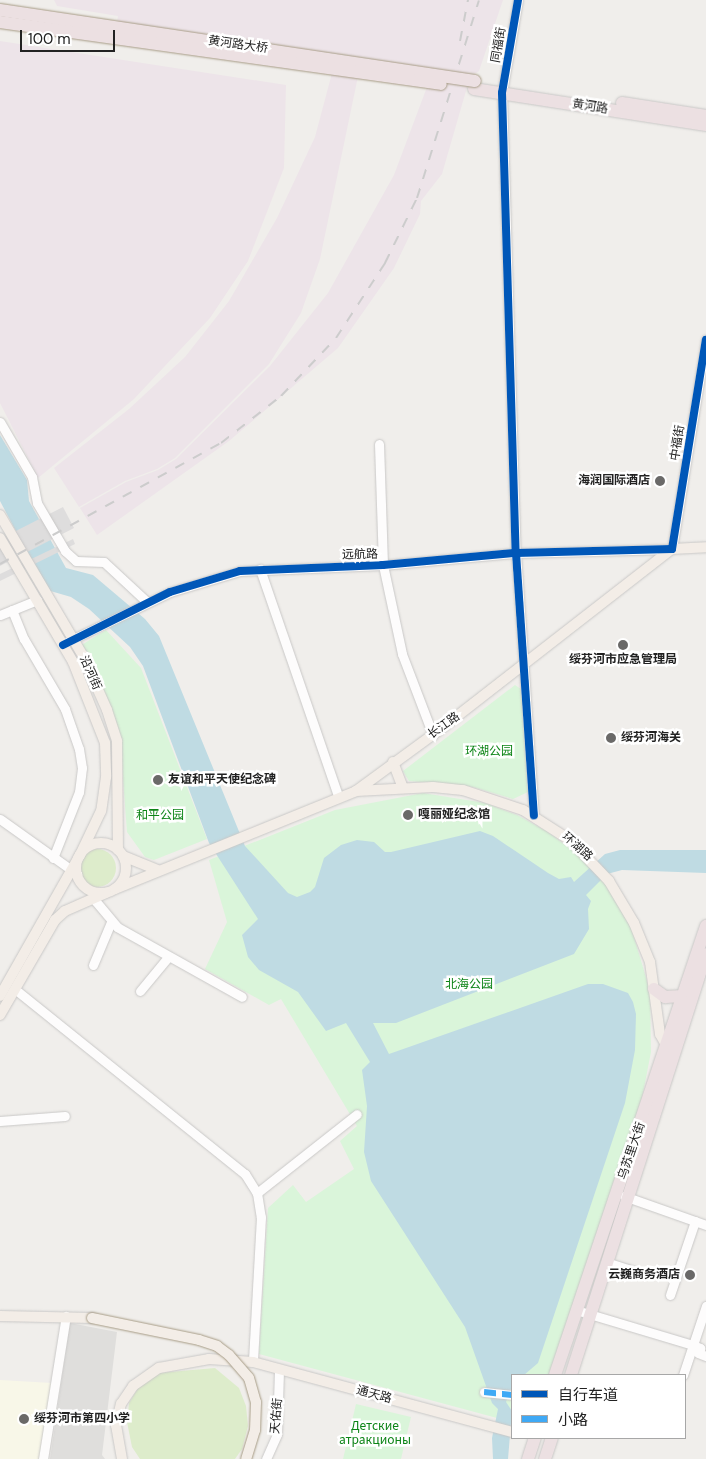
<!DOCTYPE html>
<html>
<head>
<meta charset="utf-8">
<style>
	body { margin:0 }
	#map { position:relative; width:706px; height:1459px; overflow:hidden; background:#f0eeeb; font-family:"DM Sans","Noto Sans SC",sans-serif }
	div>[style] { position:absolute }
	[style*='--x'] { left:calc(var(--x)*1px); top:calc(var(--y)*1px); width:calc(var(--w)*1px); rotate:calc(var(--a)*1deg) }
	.residential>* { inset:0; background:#dfdedc }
	.industrial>* { inset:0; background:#ede4e9 }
	.education>* { inset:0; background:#f8f7e8 }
	.grass>* { inset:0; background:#ddeccb }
	.round { border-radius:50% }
	.park>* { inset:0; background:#daf5da }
	.water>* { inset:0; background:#bfdbe3 }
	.pier>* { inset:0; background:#dedddd }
	.roads { filter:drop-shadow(0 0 1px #c9c8c7) drop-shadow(0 0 1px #c9c8c7) }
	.minor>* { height:9px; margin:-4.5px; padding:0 4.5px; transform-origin:4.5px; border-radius:4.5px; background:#fdfcfc }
	.major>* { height:10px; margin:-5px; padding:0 5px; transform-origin:5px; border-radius:5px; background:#f3ede7 }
	.major>.ring { margin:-5px; padding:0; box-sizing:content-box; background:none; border:10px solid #f3ede7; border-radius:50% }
	.highway>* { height:12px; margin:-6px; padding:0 6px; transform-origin:6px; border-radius:6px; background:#ece0e2 }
	.rail>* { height:2px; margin-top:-1px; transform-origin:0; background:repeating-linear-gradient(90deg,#ccc 0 10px,transparent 0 20px) }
	.bridges { filter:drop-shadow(0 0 1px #a79c86) drop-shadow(0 0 1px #a79c86) }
	.major-bridge>* { height:10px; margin:-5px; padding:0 5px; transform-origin:5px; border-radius:5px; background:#f3ede7 }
	.highway-bridge>* { height:12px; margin:-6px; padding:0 6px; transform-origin:6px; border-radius:6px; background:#ece0e2 }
	.quiet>* { height:6px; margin-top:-3px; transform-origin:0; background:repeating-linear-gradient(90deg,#3fa9f5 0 12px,transparent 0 18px) }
	.cycleway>* { height:8px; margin:-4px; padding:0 4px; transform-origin:4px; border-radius:4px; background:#0057b8 }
	.dots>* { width:14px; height:14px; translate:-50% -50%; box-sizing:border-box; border:2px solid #fff; border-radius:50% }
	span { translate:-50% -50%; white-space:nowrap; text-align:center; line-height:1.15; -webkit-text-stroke:5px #fff; paint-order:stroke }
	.street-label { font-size:12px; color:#222 }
	.poi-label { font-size:12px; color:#222; font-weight:700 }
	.right { translate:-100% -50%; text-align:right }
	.left { translate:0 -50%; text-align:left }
	.park-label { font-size:12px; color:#0c8416 }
	.legend { position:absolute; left:511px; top:1374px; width:175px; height:65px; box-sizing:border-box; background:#fff; border:1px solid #a7a7a7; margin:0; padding:6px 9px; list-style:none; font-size:15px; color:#222 }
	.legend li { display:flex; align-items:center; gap:10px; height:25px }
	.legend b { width:25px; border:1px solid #a7a7a7 }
	.scale { position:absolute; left:20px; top:30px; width:95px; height:22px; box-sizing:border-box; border:2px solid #222; border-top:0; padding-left:6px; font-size:15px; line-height:18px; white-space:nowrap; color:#222; -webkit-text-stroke:4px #fff; paint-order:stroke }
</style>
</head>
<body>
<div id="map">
	<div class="residential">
		<div style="clip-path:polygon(70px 1323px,117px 1332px,102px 1455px,105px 1459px,50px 1459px)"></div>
	</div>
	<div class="industrial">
		<div style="clip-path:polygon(54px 0,503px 0,479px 71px,470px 77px,442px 174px,421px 201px,420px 214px,394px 268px,338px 348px,229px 441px,97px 535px,80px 508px,126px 482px,158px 470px,176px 459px,270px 366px,328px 293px,394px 175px,433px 71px,361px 62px,320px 259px,301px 313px,269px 364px,175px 458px,157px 469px,125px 481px,79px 507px,54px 468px,129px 409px,185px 357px,229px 301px,277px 218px,315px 137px,332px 73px,117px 25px,118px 16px,57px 6px)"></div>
		<div style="clip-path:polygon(0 41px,286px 85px,284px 168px,248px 261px,210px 318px,134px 399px,38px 478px,0 403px)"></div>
	</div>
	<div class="education">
		<div style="clip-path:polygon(0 1380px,52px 1383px,43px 1459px,0 1459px)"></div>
	</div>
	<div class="grass">
		<div class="round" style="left:78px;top:849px;width:38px;height:38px"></div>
		<div style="clip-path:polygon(215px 1368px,239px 1388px,246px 1406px,248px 1426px,242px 1449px,235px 1459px,140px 1459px,132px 1447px,127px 1422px,129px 1403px,138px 1388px,158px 1373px)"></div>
	</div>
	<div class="park">
		<div style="clip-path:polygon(106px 630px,141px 668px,207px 839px,154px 860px,145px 857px,127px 832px,120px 739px,80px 646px)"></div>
		<div style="clip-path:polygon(515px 685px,524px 691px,528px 792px,513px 799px,473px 787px,409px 781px,403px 771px)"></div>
		<div style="clip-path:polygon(423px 793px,485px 803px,517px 815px,548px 832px,577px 854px,608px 887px,631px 927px,650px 991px,651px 1052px,642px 1098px,551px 1375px,512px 1375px,512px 1422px,259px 1354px,268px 1208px,293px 1185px,306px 1202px,354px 1169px,340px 1141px,357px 1126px,281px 999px,269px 1005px,205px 969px,227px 922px,209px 860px,335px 810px)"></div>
		<div style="clip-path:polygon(356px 1404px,411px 1417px,401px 1459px,343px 1459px)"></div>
	</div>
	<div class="water">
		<div style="clip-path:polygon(0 435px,27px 480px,29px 501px,66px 568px,93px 575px,145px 619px,159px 636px,245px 846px,288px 893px,297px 897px,310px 892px,315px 887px,324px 858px,341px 845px,357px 840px,374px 842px,385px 852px,391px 852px,480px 831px,493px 836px,548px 873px,559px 879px,571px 877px,574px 882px,605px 854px,620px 850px,706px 850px,706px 873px,622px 870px,607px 874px,586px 895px,591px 901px,588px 909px,589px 929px,574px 954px,396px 1023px,373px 1023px,389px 1054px,588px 984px,603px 984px,628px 993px,633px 1002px,636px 1014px,635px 1050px,625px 1103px,538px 1363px,524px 1375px,512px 1375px,512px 1386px,506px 1402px,512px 1411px,508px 1459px,493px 1459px,492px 1438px,498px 1409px,492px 1403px,465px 1327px,371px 1181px,364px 1152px,367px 1106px,362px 1070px,370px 1062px,346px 1023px,326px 1031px,298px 992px,259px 970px,248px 957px,242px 935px,258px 919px,209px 843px,143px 666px,130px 647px,89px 609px,71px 597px,47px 590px,0 501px)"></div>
	</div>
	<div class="pier">
		<div style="clip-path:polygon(63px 507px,74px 528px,0 566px,0 539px)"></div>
		<div style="clip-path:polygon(73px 539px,75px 544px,0 581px,0 574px)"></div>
	</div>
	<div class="roads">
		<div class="minor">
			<div style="--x:518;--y:0;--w:94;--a:99.8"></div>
			<div style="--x:502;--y:93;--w:460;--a:88.3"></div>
			<div style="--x:516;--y:553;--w:263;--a:86.1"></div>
			<div style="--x:0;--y:422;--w:64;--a:59.8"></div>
			<div style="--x:32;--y:477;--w:26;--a:79"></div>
			<div style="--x:37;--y:503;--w:56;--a:59.7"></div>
			<div style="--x:65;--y:551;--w:15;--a:42"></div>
			<div style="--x:76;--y:561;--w:28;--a:2"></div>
			<div style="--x:104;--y:562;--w:59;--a:42.9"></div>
			<div style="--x:379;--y:444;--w:121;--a:88.1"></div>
			<div style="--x:383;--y:565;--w:91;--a:77.9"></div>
			<div style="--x:402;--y:654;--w:87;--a:69.1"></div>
			<div style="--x:260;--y:569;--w:240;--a:71"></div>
			<div style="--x:12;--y:610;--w:31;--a:68"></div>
			<div style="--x:24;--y:639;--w:81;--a:59.6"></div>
			<div style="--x:65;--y:709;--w:42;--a:70.7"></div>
			<div style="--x:79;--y:749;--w:19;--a:81"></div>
			<div style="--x:82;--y:768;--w:24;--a:97"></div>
			<div style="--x:79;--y:792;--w:71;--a:111.5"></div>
			<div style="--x:0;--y:615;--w:40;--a:-22"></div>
			<div style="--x:67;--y:642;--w:114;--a:-25.9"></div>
			<div style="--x:170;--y:592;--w:73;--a:-16.7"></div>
			<div style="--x:240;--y:571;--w:143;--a:-2.4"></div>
			<div style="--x:383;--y:565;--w:134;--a:-5.2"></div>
			<div style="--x:516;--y:553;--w:156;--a:-1.5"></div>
			<div style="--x:672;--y:549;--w:212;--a:-80.8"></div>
			<div style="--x:0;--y:819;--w:95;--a:35.5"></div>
			<div style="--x:77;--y:874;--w:6;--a:-162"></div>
			<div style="--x:93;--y:898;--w:38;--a:50"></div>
			<div style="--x:117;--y:927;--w:143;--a:29.2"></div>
			<div style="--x:93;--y:965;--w:47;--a:-67.3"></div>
			<div style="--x:16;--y:990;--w:294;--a:38.8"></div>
			<div style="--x:245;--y:1174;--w:22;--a:58"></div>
			<div style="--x:257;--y:1193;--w:24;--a:81"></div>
			<div style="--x:261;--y:1217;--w:145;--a:93.2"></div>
			<div style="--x:140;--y:991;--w:44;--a:-50.5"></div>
			<div style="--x:0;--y:1121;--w:65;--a:-4.4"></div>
			<div style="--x:257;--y:1193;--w:127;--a:-38.3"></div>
			<div style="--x:624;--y:1196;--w:87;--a:19.5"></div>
			<div style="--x:606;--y:1262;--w:28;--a:18"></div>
			<div style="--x:670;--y:1295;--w:78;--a:-71.3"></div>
			<div style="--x:576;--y:1310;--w:122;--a:16.7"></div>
			<div style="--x:693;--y:1345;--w:8;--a:23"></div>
			<div style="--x:700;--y:1348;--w:5;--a:112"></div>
			<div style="--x:698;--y:1353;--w:9;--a:21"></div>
			<div style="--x:683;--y:1375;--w:73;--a:-71.6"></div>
			<div style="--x:484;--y:1392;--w:28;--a:6"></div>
			<div style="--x:43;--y:1459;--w:145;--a:-80.9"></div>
			<div style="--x:266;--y:1459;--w:27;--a:-66"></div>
			<div style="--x:277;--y:1434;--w:64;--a:-88.2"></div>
		</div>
		<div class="major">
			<div style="--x:0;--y:515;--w:164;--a:59.5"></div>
			<div style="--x:83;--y:656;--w:59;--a:66"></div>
			<div style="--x:107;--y:710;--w:33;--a:72"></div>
			<div style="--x:117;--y:741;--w:109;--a:89.5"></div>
			<div style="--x:0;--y:538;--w:144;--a:59.5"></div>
			<div style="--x:73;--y:662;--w:87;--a:68.4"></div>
			<div style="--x:105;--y:743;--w:34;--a:88"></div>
			<div style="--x:106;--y:777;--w:34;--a:98"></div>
			<div style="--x:101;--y:811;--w:49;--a:115.5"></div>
			<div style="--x:80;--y:855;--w:162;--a:119.6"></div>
			<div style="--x:393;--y:762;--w:28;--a:69"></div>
			<div style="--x:356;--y:791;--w:77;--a:-3"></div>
			<div style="--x:433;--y:787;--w:30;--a:6"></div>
			<div style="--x:463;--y:790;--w:63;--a:18.4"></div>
			<div style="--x:523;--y:810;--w:56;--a:32.6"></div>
			<div style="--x:570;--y:840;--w:57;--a:46.4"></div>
			<div style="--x:609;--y:881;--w:49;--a:59.2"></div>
			<div style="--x:634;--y:923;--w:42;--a:67.7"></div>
			<div style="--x:650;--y:962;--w:73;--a:82.1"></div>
			<div style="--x:660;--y:1034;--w:18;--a:61"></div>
			<div class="ring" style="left:76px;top:843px;width:40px;height:40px"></div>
			<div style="--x:123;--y:856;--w:37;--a:22"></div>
			<div style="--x:115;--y:889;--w:260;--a:-22.1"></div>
			<div style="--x:356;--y:791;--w:102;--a:-36.2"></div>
			<div style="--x:438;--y:731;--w:296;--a:-37.9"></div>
			<div style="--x:672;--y:549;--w:34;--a:-3"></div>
			<div style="--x:0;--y:1015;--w:110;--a:-59.9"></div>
			<div style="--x:55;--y:920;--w:13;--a:-42"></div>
			<div style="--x:65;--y:911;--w:45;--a:-23.7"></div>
			<div style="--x:0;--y:1316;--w:92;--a:1.2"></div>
			<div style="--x:122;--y:1459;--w:35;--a:-100"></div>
			<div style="--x:116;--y:1425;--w:22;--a:-77"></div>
			<div style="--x:121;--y:1404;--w:22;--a:-56"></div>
			<div style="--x:133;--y:1386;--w:32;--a:-35"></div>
			<div style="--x:159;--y:1368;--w:51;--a:-10.2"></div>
			<div style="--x:209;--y:1359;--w:44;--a:3.9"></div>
			<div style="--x:253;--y:1362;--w:268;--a:15.1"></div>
		</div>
		<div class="highway">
			<div style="--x:474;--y:89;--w:235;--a:8.8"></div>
			<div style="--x:622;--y:103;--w:85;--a:8.8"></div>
			<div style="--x:654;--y:989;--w:14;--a:36"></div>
			<div style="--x:665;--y:997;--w:18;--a:-3"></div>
			<div style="--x:555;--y:1375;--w:474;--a:-71.4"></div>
			<div style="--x:571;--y:1375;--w:442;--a:-72.2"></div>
			<div style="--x:528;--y:1459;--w:22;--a:-72"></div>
			<div style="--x:545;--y:1459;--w:22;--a:-72"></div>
		</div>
	</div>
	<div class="rail">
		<div style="--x:460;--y:41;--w:42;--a:-79"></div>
		<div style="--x:0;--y:564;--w:252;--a:-28.7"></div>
		<div style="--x:221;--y:443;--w:76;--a:-38.1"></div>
		<div style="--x:281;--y:396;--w:80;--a:-46.5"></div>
		<div style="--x:336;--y:338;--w:90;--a:-56.8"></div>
		<div style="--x:385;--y:263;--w:72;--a:-63.8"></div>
		<div style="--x:417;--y:198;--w:207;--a:-72.6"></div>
	</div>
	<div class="bridges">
		<div class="major-bridge">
			<div style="--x:92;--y:1318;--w:109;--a:11.6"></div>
			<div style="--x:199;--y:1340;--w:19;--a:18"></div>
			<div style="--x:217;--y:1346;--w:15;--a:37"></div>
			<div style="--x:229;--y:1355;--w:30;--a:49"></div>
			<div style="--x:249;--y:1378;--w:25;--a:74"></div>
			<div style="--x:256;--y:1402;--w:28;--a:92"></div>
			<div style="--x:255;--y:1430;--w:30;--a:107"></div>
		</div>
		<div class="highway-bridge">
			<div style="--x:0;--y:10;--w:480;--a:8.5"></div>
			<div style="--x:0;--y:22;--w:445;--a:8"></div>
		</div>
	</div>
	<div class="quiet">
		<div style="--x:484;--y:1392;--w:28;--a:6"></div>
	</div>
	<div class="cycleway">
		<div style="--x:518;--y:0;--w:94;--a:99.8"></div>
		<div style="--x:502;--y:93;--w:460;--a:88.3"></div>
		<div style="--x:516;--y:553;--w:263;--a:86.1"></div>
		<div style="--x:63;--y:645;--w:119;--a:-26.4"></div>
		<div style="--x:170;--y:592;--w:73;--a:-16.7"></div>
		<div style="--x:240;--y:571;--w:143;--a:-2.4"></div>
		<div style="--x:383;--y:565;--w:134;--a:-5.2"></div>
		<div style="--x:516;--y:553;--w:156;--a:-1.5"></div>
		<div style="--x:672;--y:549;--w:212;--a:-80.8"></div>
	</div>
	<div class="dots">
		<div style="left:660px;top:481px;background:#6a6968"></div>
		<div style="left:623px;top:645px;background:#6a6968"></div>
		<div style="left:611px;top:738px;background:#6a6968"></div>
		<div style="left:158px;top:780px;background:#6a6968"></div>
		<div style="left:408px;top:815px;background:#6a6968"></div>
		<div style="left:690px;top:1275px;background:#6a6968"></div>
		<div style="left:24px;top:1419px;background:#6a6968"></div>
	</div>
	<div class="street-label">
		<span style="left:238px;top:45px;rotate:8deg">黄河路大桥</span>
		<span style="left:499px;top:45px;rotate:-80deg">同福街</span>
		<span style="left:590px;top:107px;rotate:9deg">黄河路</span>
		<span style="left:678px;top:443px;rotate:-81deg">中福街</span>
		<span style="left:360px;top:555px;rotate:-1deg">远航路</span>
		<span style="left:90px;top:673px;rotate:66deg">沿河街</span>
		<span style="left:444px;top:726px;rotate:-36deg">长江路</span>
		<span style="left:577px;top:847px;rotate:42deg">环湖路</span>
		<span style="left:632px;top:1151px;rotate:-71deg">乌苏里大街</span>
		<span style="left:374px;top:1395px;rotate:15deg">通天路</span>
		<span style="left:277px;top:1416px;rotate:-85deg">天佑街</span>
	</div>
	<div class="poi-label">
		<span class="right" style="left:650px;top:481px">海润国际酒店</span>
		<span style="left:623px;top:660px">绥芬河市应急管理局</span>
		<span class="left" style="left:621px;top:738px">绥芬河海关</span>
		<span class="left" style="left:168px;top:780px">友谊和平天使纪念碑</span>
		<span class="left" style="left:418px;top:815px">嘎丽娅纪念馆</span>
		<span class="right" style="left:680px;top:1275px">云巍商务酒店</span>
		<span class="left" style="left:34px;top:1419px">绥芬河市第四小学</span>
	</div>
	<div class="park-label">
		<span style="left:489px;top:752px">环湖公园</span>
		<span style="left:160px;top:816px">和平公园</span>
		<span style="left:469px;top:985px">北海公园</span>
		<span style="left:375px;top:1434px">Детские<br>атракционы</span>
	</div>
	<ul class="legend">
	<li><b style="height:6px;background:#0057b8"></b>自行车道</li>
	<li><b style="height:6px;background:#3fa9f5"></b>小路</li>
	</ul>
	<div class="scale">100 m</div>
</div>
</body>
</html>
